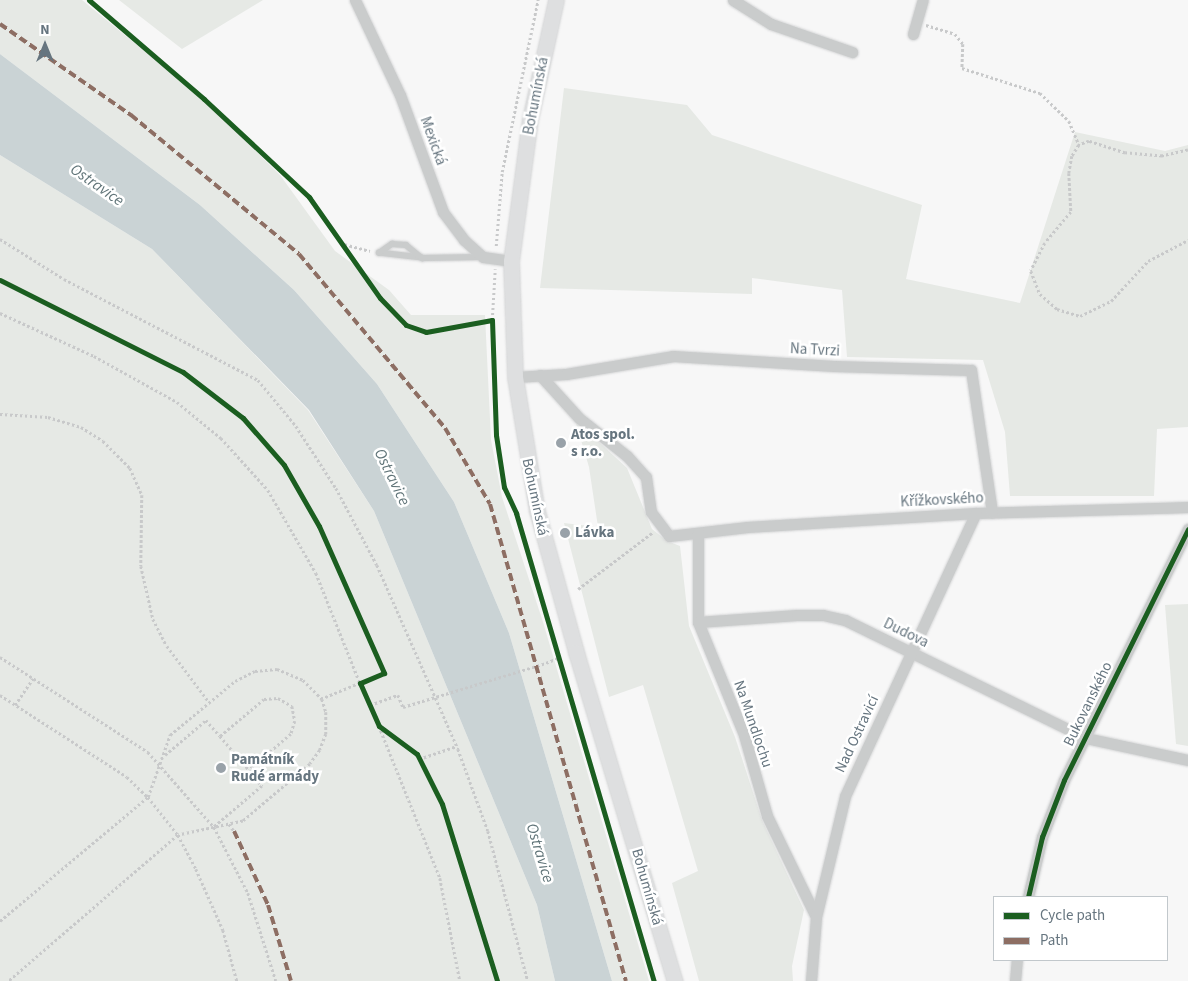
<!DOCTYPE html>
<html>
<head>
<meta charset="utf-8">
<style>
	body { margin:0 }
	#map { position:relative; width:1188px; height:981px; overflow:hidden; background:#f7f7f7; font-family:"Source Sans 3",sans-serif }
	div>[style] { position:absolute }
	[style*='--x'] { left:calc(var(--x)*1px); top:calc(var(--y)*1px); width:calc(var(--w)*1px); rotate:calc(var(--a)*1deg) }
	.green>* { inset:0; background:#e6e9e5 }
	.water>* { inset:0; background:#cad3d5 }
	.path>* { height:2.5px; margin-top:-1.25px; transform-origin:0; background:repeating-linear-gradient(90deg,#c8c9ca 0 2.5px,transparent 0 5px) }
	.roads { filter:drop-shadow(0 0 1px #d3d4d5) drop-shadow(0 0 1px #d3d4d5) }
	.service>* { height:5.5px; margin:-2.75px; padding:0 2.75px; transform-origin:2.75px; border-radius:2.75px; background:#cacccc }
	.minor>* { height:11px; margin:-5.5px; padding:0 5.5px; transform-origin:5.5px; border-radius:5.5px; background:#cacccc }
	.secondary>* { height:15px; margin:-7.5px; padding:0 7.5px; transform-origin:7.5px; border-radius:7.5px; background:#dedfe0 }
	.path-bridge>* { height:2.5px; margin-top:-1.25px; transform-origin:0; background:repeating-linear-gradient(90deg,#c8c9ca 0 2.5px,transparent 0 5px) }
	.quiet>* { height:4px; margin-top:-2px; transform-origin:0; background:repeating-linear-gradient(90deg,#8d6e63 0 8px,transparent 0 12px) }
	.cycleway>* { height:5px; margin:-2.5px; padding:0 2.5px; transform-origin:2.5px; border-radius:2.5px; background:#1b5e20 }
	.dots>* { width:14px; height:14px; translate:-50% -50%; box-sizing:border-box; border:2px solid #fff; border-radius:50% }
	span { translate:-50% -50%; white-space:nowrap; text-align:center; line-height:1.15; -webkit-text-stroke:5px #fff; paint-order:stroke }
	.street-label { font-size:15px; color:#66757f }
	.poi-label { font-size:15px; color:#66757f; font-weight:700 }
	.left { translate:0 -50%; text-align:left }
	.water-label { font-size:16px; color:#607478; font-style:italic }
	.legend { position:absolute; left:993px; top:896px; width:175px; height:65px; box-sizing:border-box; background:#fff; border:1px solid #c2c8cc; margin:0; padding:6px 9px; list-style:none; font-size:15px; color:#66757f }
	.legend li { display:flex; align-items:center; gap:10px; height:25px }
	.legend b { width:25px; border:1px solid #c2c8cc }
	.north { position:absolute; left:20px; top:20px; width:50px; height:50px; -webkit-text-stroke:4px #fff; paint-order:stroke; rotate:0deg; font-size:14px; font-weight:700; line-height:20px; text-align:center; color:#66757f }
	.north::after { content:''; display:block; margin:auto; width:18px; height:22px; background:#66757f; clip-path:polygon(50% 0,100% 100%,50% 72%,0 100%) }
</style>
</head>
<body>
<div id="map">
	<div class="green">
		<div style="clip-path:polygon(0 0,82px 0,203px 99px,280px 175px,335px 251px,389px 290px,411px 315px,485px 315px,491px 440px,502px 497px,543px 622px,649px 981px,612px 981px,509px 633px,454px 502px,377px 384px,294px 290px,200px 205px,0 54px)"></div>
		<div style="clip-path:polygon(119px 0,263px 0,182px 49px)"></div>
		<div style="clip-path:polygon(564px 88px,687px 105px,712px 135px,922px 205px,906px 279px,1020px 303px,1075px 132px,1165px 151px,1188px 145px,1188px 427px,1157px 429px,1154px 496px,1010px 496px,1005px 432px,983px 360px,847px 357px,842px 290px,752px 278px,752px 294px,540px 288px)"></div>
		<div style="clip-path:polygon(0 155px,152px 249px,308px 410px,374px 511px,537px 905px,555px 981px,0 981px)"></div>
		<div style="clip-path:polygon(575px 420px,627px 468px,652px 529px,667px 541px,680px 546px,689px 626px,735px 737px,762px 820px,804px 910px,792px 966px,793px 981px,699px 981px,672px 883px,698px 871px,643px 685px,609px 697px,564px 523px,598px 527px,589px 467px)"></div>
		<div style="clip-path:polygon(1188px 604px,1188px 746px,1176px 744px,1165px 605px)"></div>
	</div>
	<div class="water">
		<div style="clip-path:polygon(0 54px,200px 205px,294px 290px,377px 384px,454px 502px,509px 633px,612px 981px,555px 981px,537px 905px,374px 511px,309px 410px,152px 249px,0 155px)"></div>
	</div>
	<div class="path">
		<div style="--x:926;--y:25;--w:30;--a:17"></div>
		<div style="--x:955;--y:34;--w:13;--a:51"></div>
		<div style="--x:963;--y:44;--w:24;--a:92"></div>
		<div style="--x:962;--y:68;--w:82;--a:17.8"></div>
		<div style="--x:1040;--y:93;--w:40;--a:44"></div>
		<div style="--x:1069;--y:121;--w:26;--a:67"></div>
		<div style="--x:1188;--y:150;--w:27;--a:167"></div>
		<div style="--x:1162;--y:156;--w:37;--a:-175"></div>
		<div style="--x:1125;--y:153;--w:38;--a:-162"></div>
		<div style="--x:1089;--y:141;--w:11;--a:158"></div>
		<div style="--x:1079;--y:145;--w:13;--a:122"></div>
		<div style="--x:1072;--y:156;--w:17;--a:100"></div>
		<div style="--x:1069;--y:173;--w:39;--a:87"></div>
		<div style="--x:1071;--y:212;--w:40;--a:130"></div>
		<div style="--x:1045;--y:243;--w:31;--a:117"></div>
		<div style="--x:1031;--y:271;--w:25;--a:69"></div>
		<div style="--x:1040;--y:294;--w:23;--a:41"></div>
		<div style="--x:1057;--y:309;--w:24;--a:17"></div>
		<div style="--x:1080;--y:316;--w:34;--a:-26"></div>
		<div style="--x:1111;--y:301;--w:54;--a:-47.2"></div>
		<div style="--x:1148;--y:261;--w:45;--a:-27.7"></div>
		<div style="--x:0;--y:239;--w:75;--a:32"></div>
		<div style="--x:64;--y:279;--w:219;--a:27.5"></div>
		<div style="--x:258;--y:380;--w:60;--a:50.4"></div>
		<div style="--x:296;--y:426;--w:74;--a:57.2"></div>
		<div style="--x:336;--y:488;--w:87;--a:62"></div>
		<div style="--x:377;--y:565;--w:201;--a:66.2"></div>
		<div style="--x:458;--y:749;--w:87;--a:69.9"></div>
		<div style="--x:488;--y:831;--w:155;--a:75.1"></div>
		<div style="--x:340;--y:243;--w:31;--a:15"></div>
		<div style="--x:496;--y:246;--w:74;--a:-85.4"></div>
		<div style="--x:502;--y:172;--w:176;--a:-78.2"></div>
		<div style="--x:0;--y:313;--w:103;--a:24.6"></div>
		<div style="--x:94;--y:356;--w:95;--a:29"></div>
		<div style="--x:177;--y:402;--w:57;--a:39.3"></div>
		<div style="--x:221;--y:438;--w:70;--a:47.9"></div>
		<div style="--x:268;--y:490;--w:96;--a:60"></div>
		<div style="--x:316;--y:573;--w:118;--a:68.2"></div>
		<div style="--x:360;--y:683;--w:41;--a:157.2"></div>
		<div style="--x:492;--y:320;--w:51;--a:-86.6"></div>
		<div style="--x:0;--y:414;--w:48;--a:3.6"></div>
		<div style="--x:48;--y:417;--w:34;--a:17"></div>
		<div style="--x:81;--y:427;--w:26;--a:32"></div>
		<div style="--x:103;--y:441;--w:38;--a:45"></div>
		<div style="--x:130;--y:468;--w:30;--a:66"></div>
		<div style="--x:142;--y:495;--w:71;--a:90.8"></div>
		<div style="--x:141;--y:566;--w:54;--a:77.2"></div>
		<div style="--x:153;--y:619;--w:30;--a:63"></div>
		<div style="--x:167;--y:646;--w:70;--a:53.1"></div>
		<div style="--x:578;--y:589;--w:94;--a:-37.2"></div>
		<div style="--x:0;--y:657;--w:176;--a:32.7"></div>
		<div style="--x:148;--y:752;--w:100;--a:48.7"></div>
		<div style="--x:214;--y:827;--w:74;--a:62.7"></div>
		<div style="--x:248;--y:893;--w:92;--a:72.3"></div>
		<div style="--x:546;--y:663;--w:13;--a:-23"></div>
		<div style="--x:0;--y:695;--w:151;--a:32.8"></div>
		<div style="--x:127;--y:777;--w:29;--a:44"></div>
		<div style="--x:148;--y:797;--w:48;--a:51.7"></div>
		<div style="--x:178;--y:835;--w:38;--a:62"></div>
		<div style="--x:196;--y:869;--w:67;--a:66.1"></div>
		<div style="--x:223;--y:930;--w:53;--a:74.6"></div>
		<div style="--x:15;--y:705;--w:32;--a:-56"></div>
		<div style="--x:370;--y:705;--w:30;--a:-20"></div>
		<div style="--x:398;--y:695;--w:13;--a:67"></div>
		<div style="--x:379;--y:726;--w:164;--a:68.1"></div>
		<div style="--x:440;--y:878;--w:105;--a:79"></div>
		<div style="--x:220;--y:736;--w:45;--a:49.5"></div>
		<div style="--x:165;--y:755;--w:54;--a:-40.5"></div>
		<div style="--x:206;--y:720;--w:21;--a:49"></div>
		<div style="--x:220;--y:736;--w:57;--a:-40.1"></div>
		<div style="--x:264;--y:699;--w:14;--a:-4"></div>
		<div style="--x:278;--y:698;--w:16;--a:30"></div>
		<div style="--x:292;--y:706;--w:15;--a:79"></div>
		<div style="--x:295;--y:721;--w:14;--a:107"></div>
		<div style="--x:291;--y:734;--w:55;--a:139.4"></div>
		<div style="--x:249;--y:770;--w:21;--a:51"></div>
		<div style="--x:262;--y:786;--w:63;--a:139.5"></div>
		<div style="--x:419;--y:759;--w:40;--a:-18.9"></div>
		<div style="--x:229;--y:824;--w:9;--a:54"></div>
		<div style="--x:0;--y:921;--w:193;--a:-40"></div>
		<div style="--x:148;--y:797;--w:66;--a:-70.5"></div>
		<div style="--x:170;--y:735;--w:85;--a:-39.7"></div>
		<div style="--x:235;--y:681;--w:22;--a:-27"></div>
		<div style="--x:255;--y:671;--w:22;--a:-5"></div>
		<div style="--x:277;--y:669;--w:28;--a:23"></div>
		<div style="--x:303;--y:680;--w:27;--a:45"></div>
		<div style="--x:322;--y:699;--w:14;--a:73"></div>
		<div style="--x:326;--y:712;--w:22;--a:90"></div>
		<div style="--x:326;--y:734;--w:17;--a:111"></div>
		<div style="--x:320;--y:750;--w:17;--a:126"></div>
		<div style="--x:310;--y:764;--w:88;--a:139.6"></div>
		<div style="--x:243;--y:821;--w:66;--a:167.8"></div>
		<div style="--x:178;--y:835;--w:223;--a:139.2"></div>
	</div>
	<div class="roads">
		<div class="service">
			<div style="--x:422;--y:258;--w:43;--a:-173.4"></div>
			<div style="--x:379;--y:253;--w:16;--a:-35"></div>
			<div style="--x:392;--y:244;--w:14;--a:4"></div>
			<div style="--x:406;--y:245;--w:21;--a:39"></div>
			<div style="--x:422;--y:258;--w:59;--a:-1"></div>
		</div>
		<div class="minor">
			<div style="--x:355;--y:0;--w:105;--a:64.7"></div>
			<div style="--x:400;--y:95;--w:125;--a:69.8"></div>
			<div style="--x:443;--y:212;--w:35;--a:53"></div>
			<div style="--x:464;--y:240;--w:25;--a:42"></div>
			<div style="--x:483;--y:257;--w:28;--a:8"></div>
			<div style="--x:733;--y:0;--w:45;--a:32.3"></div>
			<div style="--x:771;--y:24;--w:86;--a:19.1"></div>
			<div style="--x:913;--y:34;--w:35;--a:-74"></div>
			<div style="--x:540;--y:375;--w:58;--a:47.8"></div>
			<div style="--x:579;--y:418;--w:61;--a:38.4"></div>
			<div style="--x:627;--y:456;--w:28;--a:48"></div>
			<div style="--x:646;--y:477;--w:35;--a:82"></div>
			<div style="--x:651;--y:512;--w:30;--a:53"></div>
			<div style="--x:669;--y:536;--w:79;--a:-6.6"></div>
			<div style="--x:747;--y:527;--w:229;--a:-3.5"></div>
			<div style="--x:976;--y:513;--w:212;--a:-1.6"></div>
			<div style="--x:515;--y:377;--w:51;--a:-3.4"></div>
			<div style="--x:566;--y:374;--w:109;--a:-9.5"></div>
			<div style="--x:673;--y:356;--w:161;--a:3.6"></div>
			<div style="--x:834;--y:366;--w:137;--a:1.7"></div>
			<div style="--x:971;--y:370;--w:144;--a:81.6"></div>
			<div style="--x:698;--y:533;--w:89;--a:90"></div>
			<div style="--x:698;--y:622;--w:122;--a:67.8"></div>
			<div style="--x:744;--y:735;--w:84;--a:74.1"></div>
			<div style="--x:767;--y:816;--w:112;--a:64.1"></div>
			<div style="--x:698;--y:622;--w:99;--a:-4"></div>
			<div style="--x:797;--y:615;--w:26;--a:0"></div>
			<div style="--x:823;--y:615;--w:23;--a:13"></div>
			<div style="--x:845;--y:620;--w:268;--a:26.1"></div>
			<div style="--x:1086;--y:738;--w:104;--a:12.2"></div>
			<div style="--x:1028;--y:897;--w:62;--a:-76.9"></div>
			<div style="--x:1042;--y:837;--w:61;--a:-68.9"></div>
			<div style="--x:1064;--y:780;--w:280;--a:-63.7"></div>
			<div style="--x:811;--y:981;--w:64;--a:-85.5"></div>
			<div style="--x:816;--y:917;--w:124;--a:-76.5"></div>
			<div style="--x:845;--y:796;--w:312;--a:-65.2"></div>
			<div style="--x:1015;--y:981;--w:21;--a:-85"></div>
		</div>
		<div class="secondary">
			<div style="--x:556;--y:0;--w:122;--a:102.3"></div>
			<div style="--x:530;--y:119;--w:143;--a:97.6"></div>
			<div style="--x:511;--y:261;--w:116;--a:88"></div>
			<div style="--x:515;--y:377;--w:136;--a:80.7"></div>
			<div style="--x:537;--y:511;--w:146;--a:74.5"></div>
			<div style="--x:576;--y:652;--w:344;--a:73.3"></div>
		</div>
	</div>
	<div class="path-bridge">
		<div style="--x:403;--y:707;--w:150;--a:-17.1"></div>
	</div>
	<div class="quiet">
		<div style="--x:0;--y:24;--w:160;--a:34.8"></div>
		<div style="--x:131;--y:115;--w:218;--a:39.6"></div>
		<div style="--x:299;--y:254;--w:227;--a:50"></div>
		<div style="--x:445;--y:428;--w:88;--a:59.4"></div>
		<div style="--x:490;--y:504;--w:496;--a:74.1"></div>
		<div style="--x:234;--y:831;--w:81;--a:65.3"></div>
		<div style="--x:268;--y:905;--w:79;--a:73.2"></div>
	</div>
	<div class="cycleway">
		<div style="--x:89;--y:0;--w:152;--a:40.7"></div>
		<div style="--x:204;--y:99;--w:144;--a:43"></div>
		<div style="--x:309;--y:197;--w:123;--a:54.9"></div>
		<div style="--x:380;--y:298;--w:37;--a:46"></div>
		<div style="--x:406;--y:325;--w:21;--a:19"></div>
		<div style="--x:426;--y:332;--w:67;--a:-10.3"></div>
		<div style="--x:492;--y:320;--w:115;--a:88"></div>
		<div style="--x:496;--y:435;--w:53;--a:81.3"></div>
		<div style="--x:504;--y:487;--w:29;--a:65"></div>
		<div style="--x:516;--y:513;--w:488;--a:73.6"></div>
		<div style="--x:0;--y:280;--w:205;--a:26.7"></div>
		<div style="--x:183;--y:372;--w:76;--a:37.5"></div>
		<div style="--x:243;--y:418;--w:62;--a:48.9"></div>
		<div style="--x:284;--y:465;--w:70;--a:60.2"></div>
		<div style="--x:319;--y:526;--w:161;--a:66.1"></div>
		<div style="--x:384;--y:673;--w:26;--a:157"></div>
		<div style="--x:360;--y:683;--w:47;--a:66.2"></div>
		<div style="--x:379;--y:726;--w:47;--a:36.4"></div>
		<div style="--x:417;--y:754;--w:56;--a:63.4"></div>
		<div style="--x:442;--y:804;--w:185;--a:72.7"></div>
		<div style="--x:1028;--y:897;--w:62;--a:-76.9"></div>
		<div style="--x:1042;--y:837;--w:61;--a:-68.9"></div>
		<div style="--x:1064;--y:780;--w:280;--a:-63.7"></div>
	</div>
	<div class="dots">
		<div style="left:561px;top:443px;background:#99a2a9"></div>
		<div style="left:565px;top:533px;background:#99a2a9"></div>
		<div style="left:221px;top:768px;background:#99a2a9"></div>
	</div>
	<div class="street-label">
		<span style="left:536px;top:96px;rotate:-79deg">Bohumínská</span>
		<span style="left:433px;top:141px;rotate:70deg">Mexická</span>
		<span style="left:815px;top:350px;rotate:3deg">Na Tvrzi</span>
		<span style="left:535px;top:497px;rotate:78deg">Bohumínská</span>
		<span style="left:942px;top:500px;rotate:-3deg">Křížkovského</span>
		<span style="left:906px;top:633px;rotate:26deg">Dudova</span>
		<span style="left:1088px;top:704px;rotate:-64deg">Bukovanského</span>
		<span style="left:753px;top:724px;rotate:71deg">Na Mundlochu</span>
		<span style="left:857px;top:734px;rotate:-65deg">Nad Ostravicí</span>
		<span style="left:647px;top:887px;rotate:74deg">Bohumínská</span>
	</div>
	<div class="poi-label">
		<span class="left" style="left:571px;top:443px">Atos spol.<br>s r.o.</span>
		<span class="left" style="left:575px;top:533px">Lávka</span>
		<span class="left" style="left:231px;top:768px">Památník<br>Rudé armády</span>
	</div>
	<div class="water-label">
		<span style="left:97px;top:185px;rotate:35deg">Ostravice</span>
		<span style="left:392px;top:477px;rotate:64deg">Ostravice</span>
		<span style="left:540px;top:853px;rotate:73deg">Ostravice</span>
	</div>
	<ul class="legend">
	<li><b style="height:6px;background:#1b5e20"></b>Cycle path</li>
	<li><b style="height:6px;background:#8d6e63"></b>Path</li>
	</ul>
	<div class="north">N</div>
</div>
</body>
</html>
